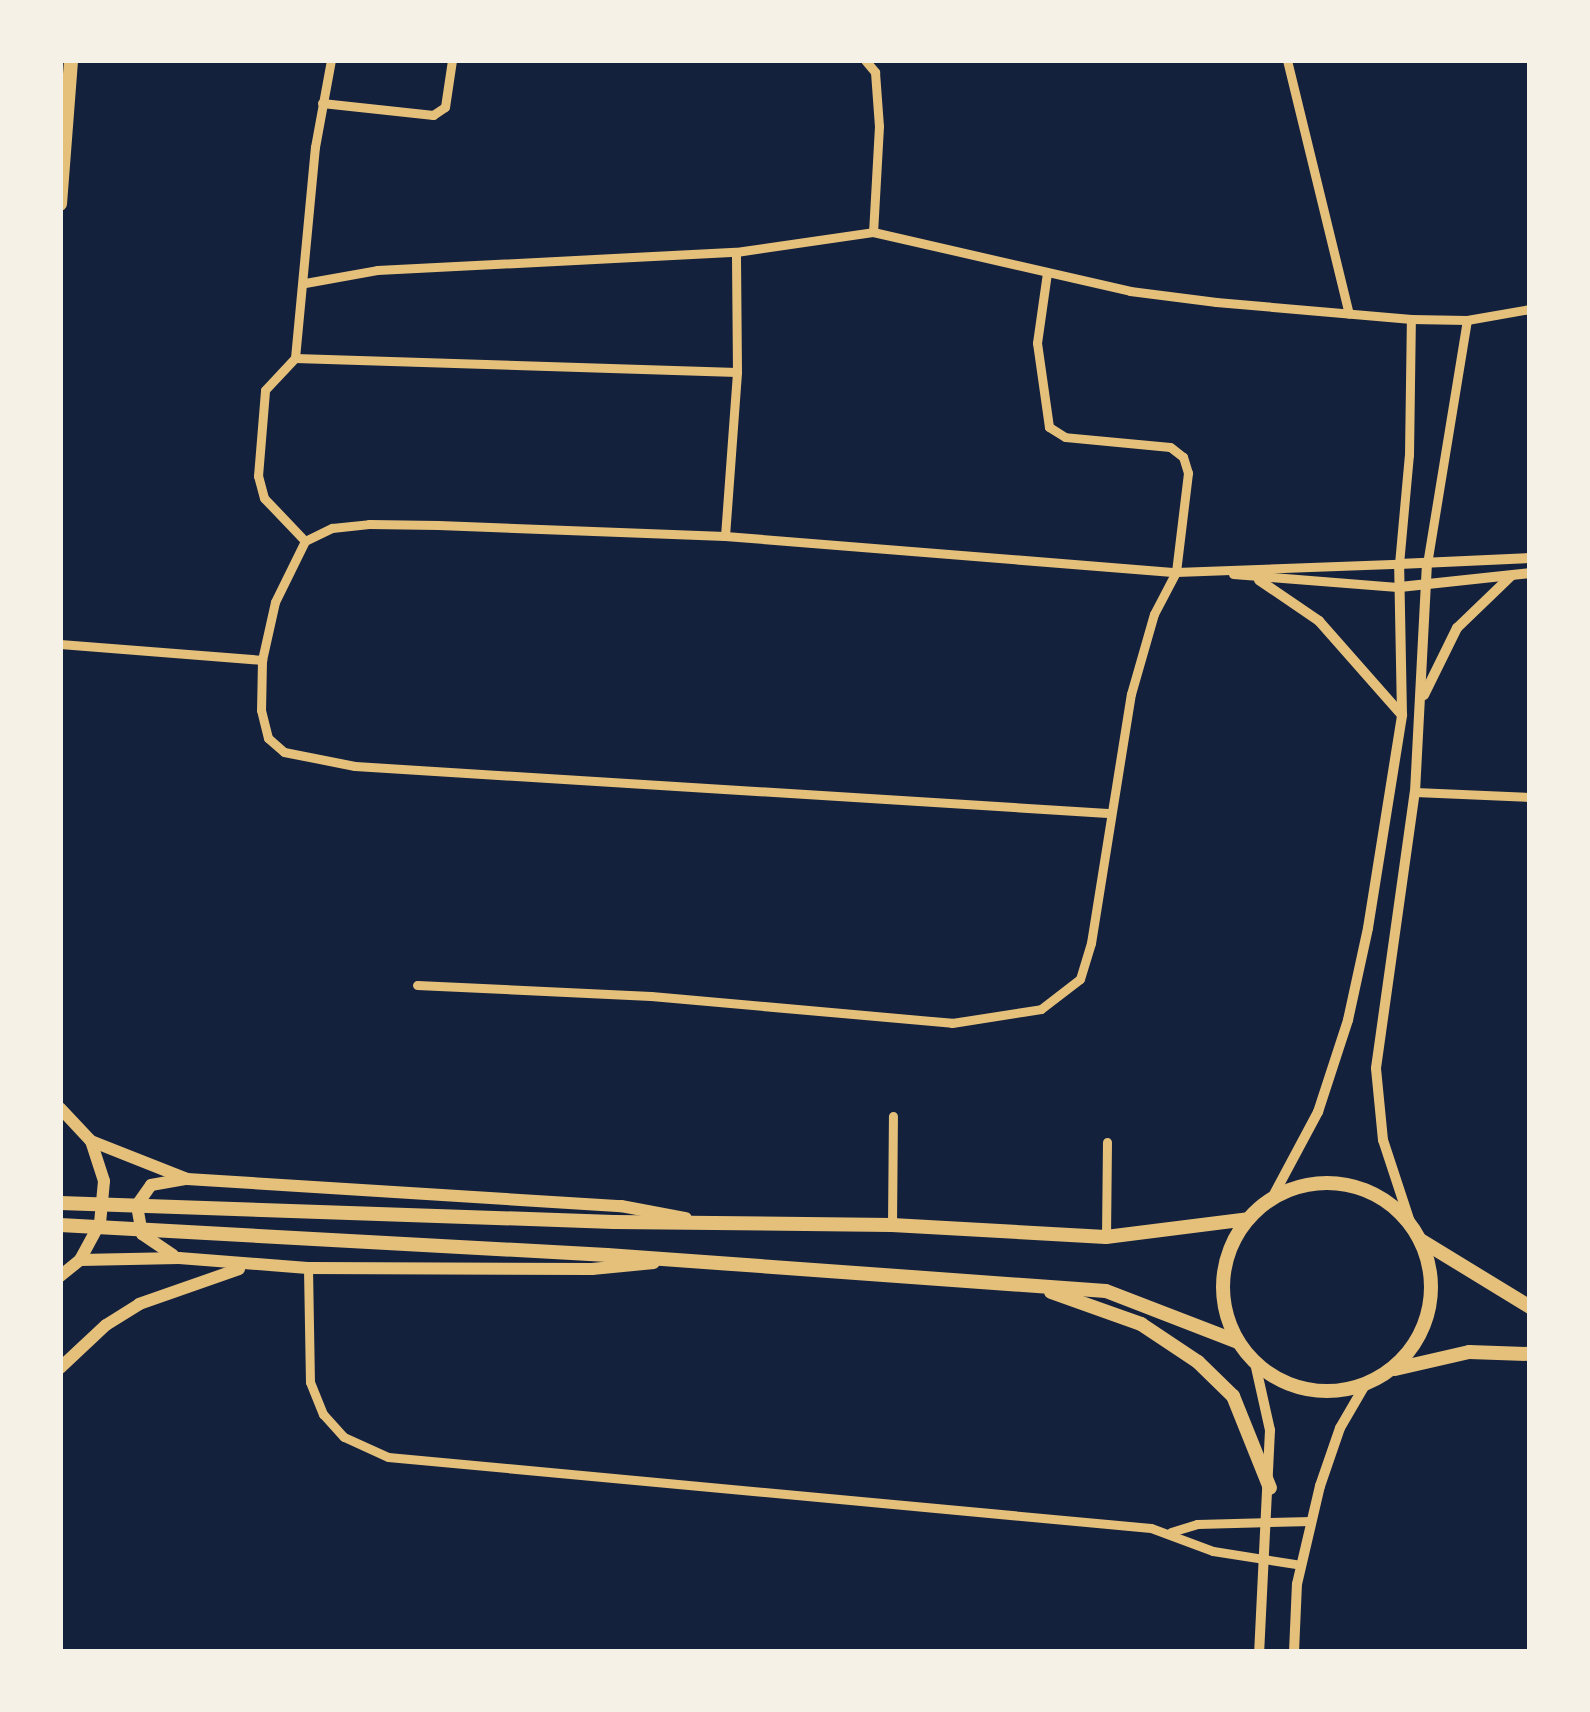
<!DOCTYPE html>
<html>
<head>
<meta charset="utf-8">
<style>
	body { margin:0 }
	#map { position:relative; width:1590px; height:1712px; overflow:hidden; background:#14213d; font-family:Karla,sans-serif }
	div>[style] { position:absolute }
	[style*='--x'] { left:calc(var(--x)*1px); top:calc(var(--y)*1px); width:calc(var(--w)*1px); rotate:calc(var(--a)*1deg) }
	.minor>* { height:9px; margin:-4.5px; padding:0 4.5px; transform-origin:4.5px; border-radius:4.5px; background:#e5c07b }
	.tertiary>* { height:10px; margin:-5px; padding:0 5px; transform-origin:5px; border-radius:5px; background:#e5c07b }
	.secondary>* { height:12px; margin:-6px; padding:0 6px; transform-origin:6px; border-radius:6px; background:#e5c07b }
	.trunk>* { height:14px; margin:-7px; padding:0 7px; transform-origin:7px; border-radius:7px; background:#e5c07b }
	.trunk>.ring { margin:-7px; padding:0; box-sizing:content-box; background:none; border:14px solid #e5c07b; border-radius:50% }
	span { translate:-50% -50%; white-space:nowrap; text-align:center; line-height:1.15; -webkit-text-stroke:12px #f6f1e7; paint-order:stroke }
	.frame { position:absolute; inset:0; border:63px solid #f6f1e7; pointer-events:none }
</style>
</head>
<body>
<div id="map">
	<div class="minor">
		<div style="--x:865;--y:60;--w:16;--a:50"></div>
		<div style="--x:875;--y:72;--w:54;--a:85.8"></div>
		<div style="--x:879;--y:126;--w:106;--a:93.2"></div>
		<div style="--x:1287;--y:60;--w:261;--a:76.3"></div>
		<div style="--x:322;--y:103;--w:112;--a:6.2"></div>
		<div style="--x:433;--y:115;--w:14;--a:-34"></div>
		<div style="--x:445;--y:107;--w:48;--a:-81.5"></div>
		<div style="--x:305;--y:283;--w:73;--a:-10.2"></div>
		<div style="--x:377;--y:270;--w:359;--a:-2.9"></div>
		<div style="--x:736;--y:252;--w:138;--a:-8.3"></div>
		<div style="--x:873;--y:232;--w:264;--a:12.9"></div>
		<div style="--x:1130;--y:291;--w:87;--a:7.3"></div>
		<div style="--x:1216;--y:302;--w:196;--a:5"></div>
		<div style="--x:1411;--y:319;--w:56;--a:1"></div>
		<div style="--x:1467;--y:320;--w:64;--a:-9.9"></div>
		<div style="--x:295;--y:358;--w:212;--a:-84.6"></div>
		<div style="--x:315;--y:147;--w:88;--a:-79.6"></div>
		<div style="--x:725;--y:536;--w:164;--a:-85.8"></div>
		<div style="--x:737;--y:372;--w:120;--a:-90.5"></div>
		<div style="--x:305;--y:541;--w:30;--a:-26"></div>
		<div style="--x:332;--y:528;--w:37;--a:-6"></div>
		<div style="--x:369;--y:524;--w:69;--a:0.8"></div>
		<div style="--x:438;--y:525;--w:287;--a:2.2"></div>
		<div style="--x:725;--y:536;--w:452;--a:4.6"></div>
		<div style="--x:1176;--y:572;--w:223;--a:-2.1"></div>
		<div style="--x:1399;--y:564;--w:109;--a:-84.8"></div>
		<div style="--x:1409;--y:455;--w:136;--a:-89.2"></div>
		<div style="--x:305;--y:541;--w:68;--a:116.2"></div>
		<div style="--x:275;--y:602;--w:59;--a:102.6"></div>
		<div style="--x:262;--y:660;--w:50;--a:91.1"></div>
		<div style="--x:261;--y:710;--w:29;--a:76"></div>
		<div style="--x:268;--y:738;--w:21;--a:41"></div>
		<div style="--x:284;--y:752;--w:72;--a:11.2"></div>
		<div style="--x:355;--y:766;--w:754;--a:3.57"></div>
		<div style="--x:305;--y:541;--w:59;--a:-133.6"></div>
		<div style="--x:264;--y:498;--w:23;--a:-105"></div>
		<div style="--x:258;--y:476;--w:86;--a:-85.3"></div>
		<div style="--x:265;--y:390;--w:44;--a:-46.8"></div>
		<div style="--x:295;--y:358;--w:442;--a:1.8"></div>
		<div style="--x:1427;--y:564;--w:247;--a:-80.7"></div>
		<div style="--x:1233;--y:574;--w:168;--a:4.5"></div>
		<div style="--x:60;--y:644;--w:203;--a:4.5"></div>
		<div style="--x:1415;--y:792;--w:115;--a:2.5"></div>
		<div style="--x:417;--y:985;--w:234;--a:2.7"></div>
		<div style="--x:651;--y:996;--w:302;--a:5.1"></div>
		<div style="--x:952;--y:1023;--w:90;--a:-8.9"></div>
		<div style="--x:1041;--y:1009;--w:49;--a:-37.6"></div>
		<div style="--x:1080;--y:979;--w:38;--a:-73"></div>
		<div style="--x:1091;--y:943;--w:252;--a:-80.9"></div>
		<div style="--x:1131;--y:694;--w:83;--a:-74"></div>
		<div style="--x:1154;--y:614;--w:47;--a:-62.4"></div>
		<div style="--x:1176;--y:572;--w:100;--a:-83.1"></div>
		<div style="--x:1188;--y:473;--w:17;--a:-107"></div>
		<div style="--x:1183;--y:457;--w:16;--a:-142"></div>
		<div style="--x:1170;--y:447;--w:105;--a:-174.6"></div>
		<div style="--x:1065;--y:437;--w:19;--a:-148"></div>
		<div style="--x:1049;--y:427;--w:85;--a:-98.1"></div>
		<div style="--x:1037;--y:343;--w:71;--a:-81.9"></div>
		<div style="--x:892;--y:1225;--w:109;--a:-89.5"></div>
		<div style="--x:1106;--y:1237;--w:95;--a:-89.4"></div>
		<div style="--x:308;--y:1268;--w:114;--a:89"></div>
		<div style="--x:310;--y:1382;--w:35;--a:68"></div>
		<div style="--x:323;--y:1414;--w:31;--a:48"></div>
		<div style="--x:344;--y:1437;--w:48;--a:24.4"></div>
		<div style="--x:388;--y:1457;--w:766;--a:5.32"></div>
		<div style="--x:1151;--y:1528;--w:66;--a:20.4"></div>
		<div style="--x:1213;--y:1551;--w:89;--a:9"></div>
		<div style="--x:1171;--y:1532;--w:27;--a:-17"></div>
		<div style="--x:1197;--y:1524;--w:114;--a:-1.5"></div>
	</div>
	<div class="tertiary">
		<div style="--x:1259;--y:580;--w:73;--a:34.3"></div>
		<div style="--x:1319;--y:621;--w:125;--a:48.6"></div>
		<div style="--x:1400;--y:587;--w:131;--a:-6.1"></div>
		<div style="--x:1424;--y:695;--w:75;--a:-63.8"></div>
		<div style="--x:1457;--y:628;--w:75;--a:-43.9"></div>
		<div style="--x:1272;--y:1198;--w:98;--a:-61.9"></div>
		<div style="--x:1318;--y:1112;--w:97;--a:-71.9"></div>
		<div style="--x:1348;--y:1020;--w:94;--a:-77.7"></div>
		<div style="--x:1368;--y:928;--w:216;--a:-80.9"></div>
		<div style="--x:1402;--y:715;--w:151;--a:-91.1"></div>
		<div style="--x:1399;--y:564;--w:131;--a:-2.6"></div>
		<div style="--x:1411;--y:1225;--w:89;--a:-108.2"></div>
		<div style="--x:1383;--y:1140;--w:72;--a:-95.6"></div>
		<div style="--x:1376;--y:1068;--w:279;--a:-82"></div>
		<div style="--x:1415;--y:792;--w:228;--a:-87"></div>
		<div style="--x:1255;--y:1363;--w:69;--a:77.4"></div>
		<div style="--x:1270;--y:1430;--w:222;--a:92.8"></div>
		<div style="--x:1294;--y:1652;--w:68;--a:-87.5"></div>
		<div style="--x:1297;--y:1584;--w:101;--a:-76.8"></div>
		<div style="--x:1320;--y:1486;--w:61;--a:-71"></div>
		<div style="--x:1340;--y:1428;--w:50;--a:-59.8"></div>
	</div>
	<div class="secondary">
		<div style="--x:60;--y:1108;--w:45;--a:46.8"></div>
		<div style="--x:91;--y:1141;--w:42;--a:72"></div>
		<div style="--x:104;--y:1181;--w:42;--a:95.4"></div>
		<div style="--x:100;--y:1223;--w:42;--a:118.4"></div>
		<div style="--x:80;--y:1260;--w:26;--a:141"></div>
		<div style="--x:91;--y:1141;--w:103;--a:21.6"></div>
		<div style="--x:187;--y:1179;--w:435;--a:3.6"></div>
		<div style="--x:621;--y:1206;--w:66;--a:10.5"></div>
		<div style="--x:173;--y:1255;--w:37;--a:-146"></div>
		<div style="--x:142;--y:1234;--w:29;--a:-100"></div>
		<div style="--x:137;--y:1205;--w:24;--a:-55"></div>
		<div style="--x:151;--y:1185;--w:36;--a:-10"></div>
		<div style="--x:80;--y:1260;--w:99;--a:-1.2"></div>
		<div style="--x:179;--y:1258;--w:129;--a:4.4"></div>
		<div style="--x:308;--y:1268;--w:284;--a:0.2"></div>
		<div style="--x:592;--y:1269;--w:62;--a:-5.5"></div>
		<div style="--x:60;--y:1368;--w:63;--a:-43.1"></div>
		<div style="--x:106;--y:1325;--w:39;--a:-32"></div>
		<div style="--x:139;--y:1304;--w:106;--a:-19.3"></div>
	</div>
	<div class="trunk">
		<div style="--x:60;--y:204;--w:144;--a:-85.6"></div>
		<div class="ring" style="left:1223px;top:1183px;width:194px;height:194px"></div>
		<div style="--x:60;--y:1203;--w:554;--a:1.96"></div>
		<div style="--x:614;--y:1222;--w:278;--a:0.6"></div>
		<div style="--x:892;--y:1225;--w:214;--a:3.2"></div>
		<div style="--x:1106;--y:1237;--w:143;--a:-7.2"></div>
		<div style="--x:60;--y:1225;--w:548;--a:3.14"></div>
		<div style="--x:607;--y:1255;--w:500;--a:4.13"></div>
		<div style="--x:1106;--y:1291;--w:142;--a:21.1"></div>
		<div style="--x:1422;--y:1241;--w:127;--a:31.4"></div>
		<div style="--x:1051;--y:1292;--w:96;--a:19.6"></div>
		<div style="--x:1141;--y:1324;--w:69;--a:33.7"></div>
		<div style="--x:1198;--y:1362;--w:49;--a:44.2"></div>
		<div style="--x:1233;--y:1396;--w:99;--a:68.1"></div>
		<div style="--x:1395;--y:1369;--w:76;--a:-12.9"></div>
		<div style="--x:1469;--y:1352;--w:61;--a:1.9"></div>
	</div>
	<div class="frame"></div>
</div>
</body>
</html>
